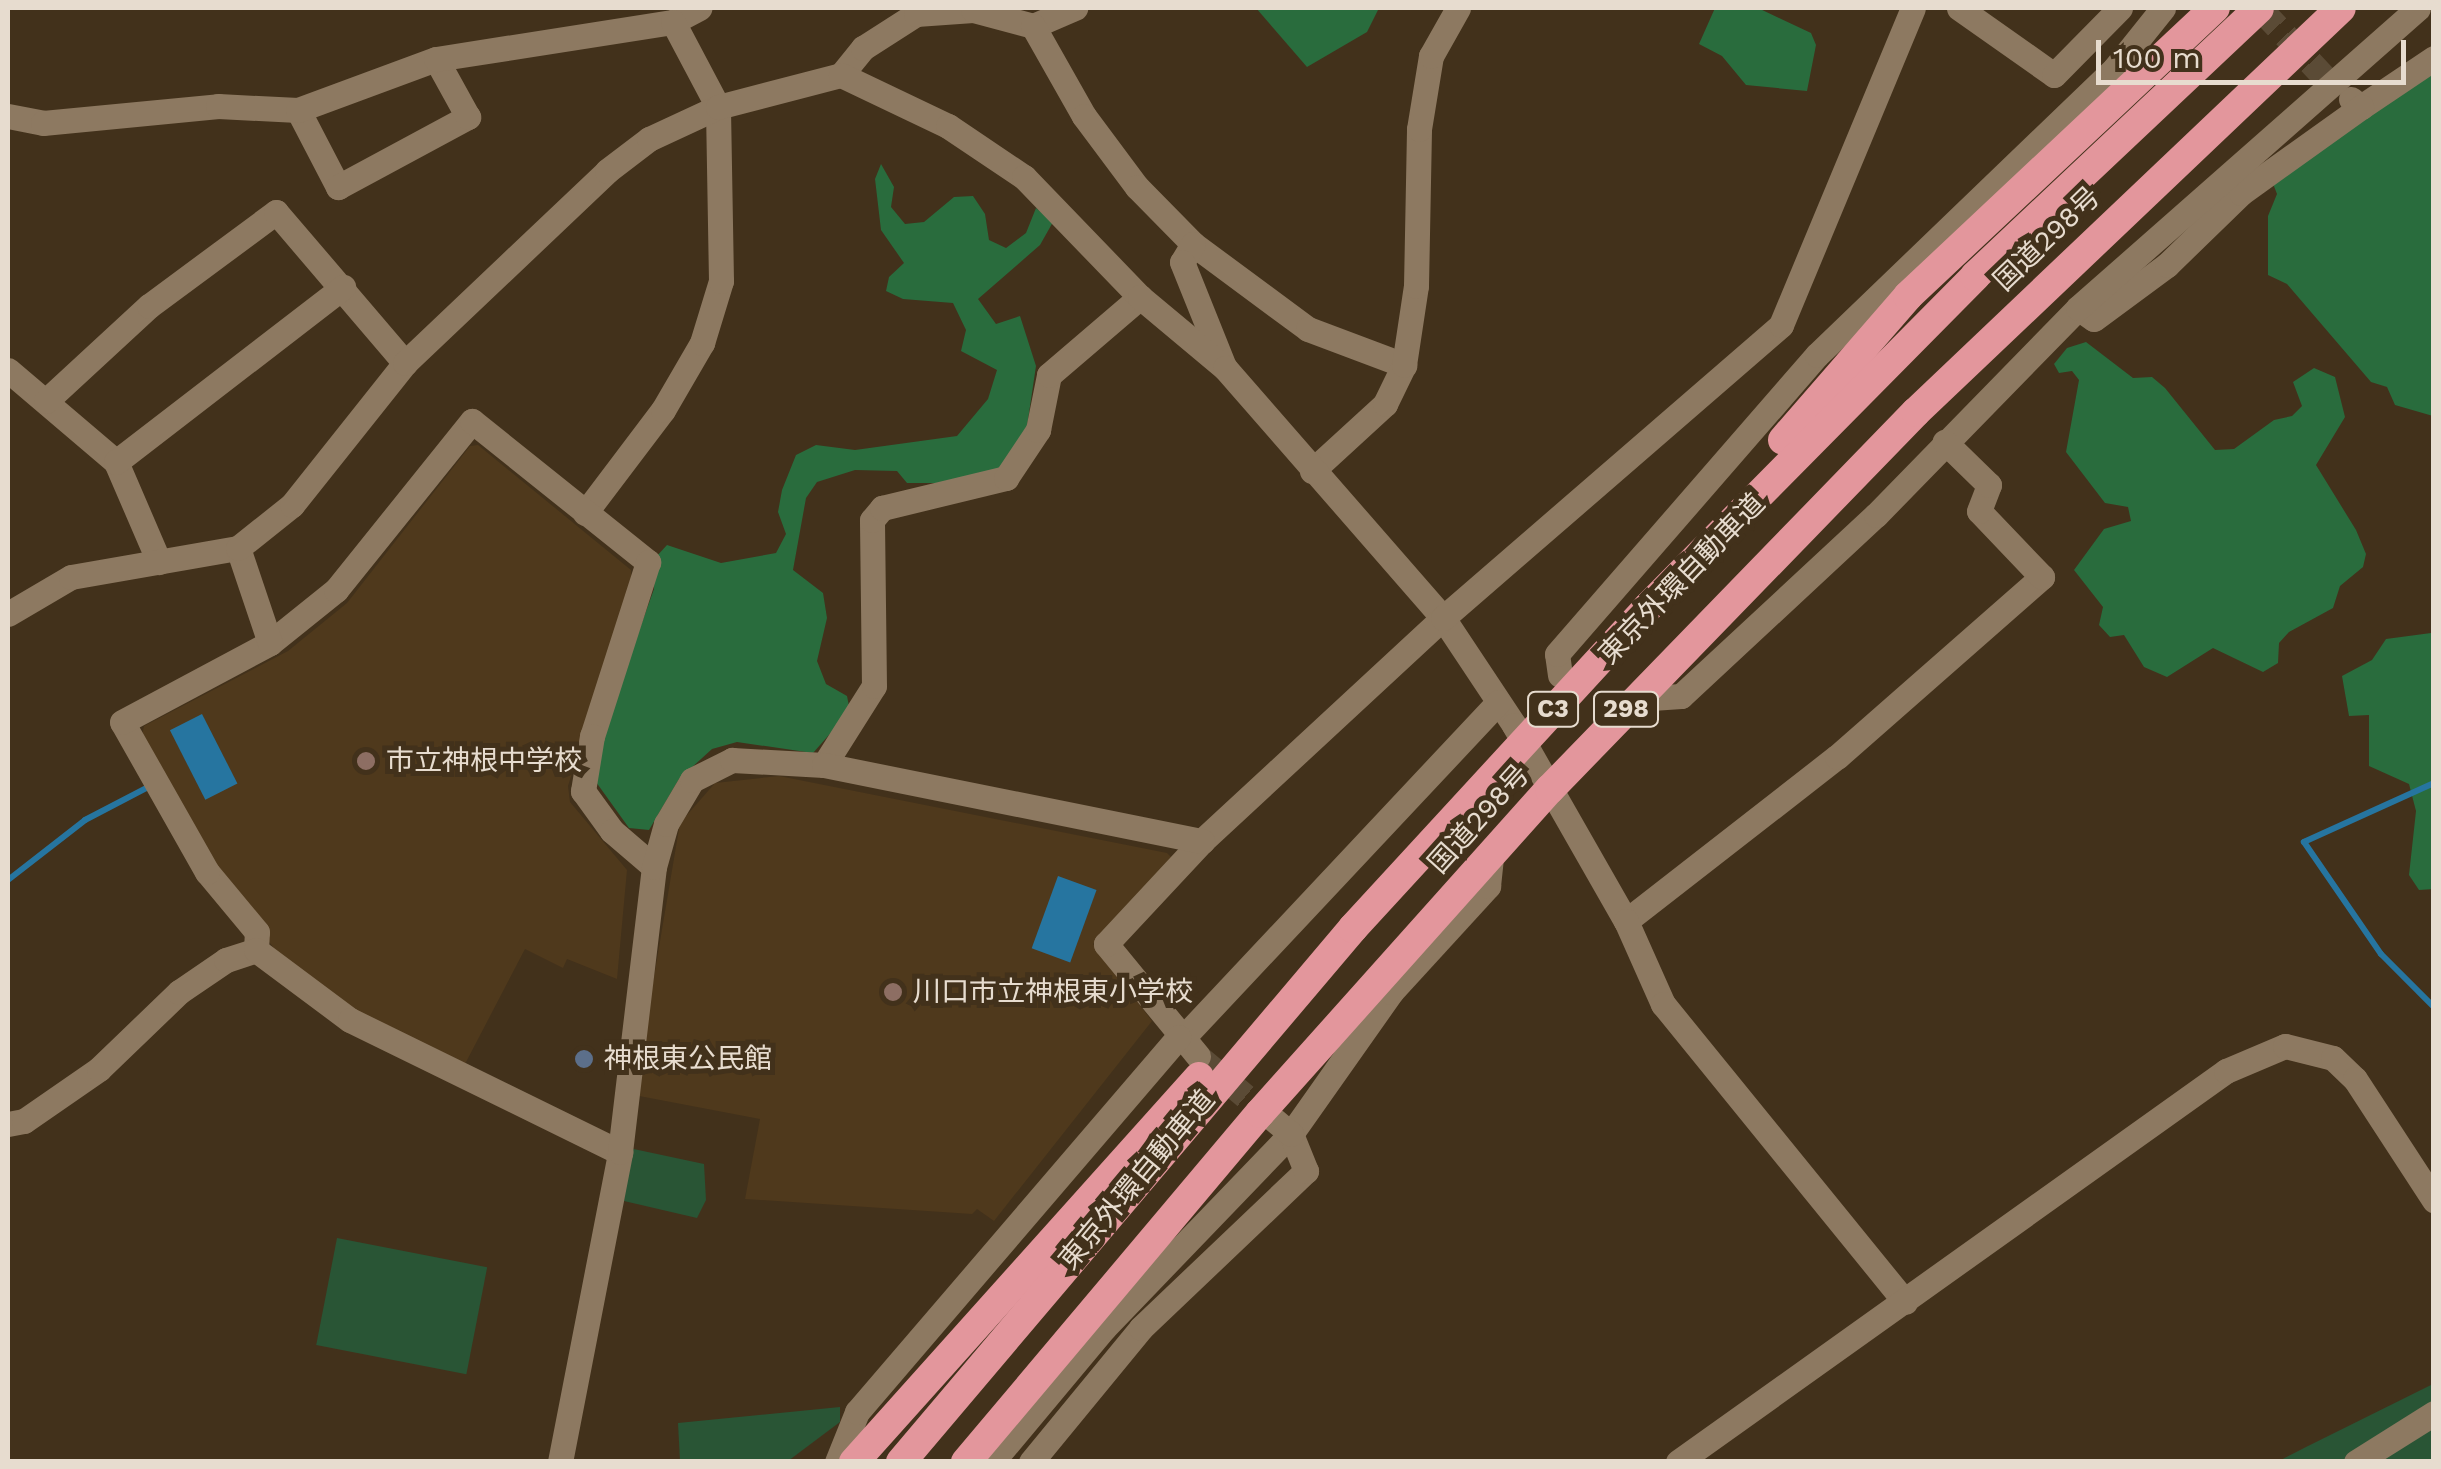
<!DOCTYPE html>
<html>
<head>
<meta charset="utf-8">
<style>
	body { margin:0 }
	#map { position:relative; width:2441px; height:1469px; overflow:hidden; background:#42311b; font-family:"Work Sans","Noto Sans JP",sans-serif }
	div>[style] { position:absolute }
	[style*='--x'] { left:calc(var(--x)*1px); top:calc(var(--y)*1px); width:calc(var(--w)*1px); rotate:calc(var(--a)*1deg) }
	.built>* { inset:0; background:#4f391c }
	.green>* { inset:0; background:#295535; transform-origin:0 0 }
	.forest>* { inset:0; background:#296c3d }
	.water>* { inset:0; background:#2675a0; transform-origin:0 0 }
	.stream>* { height:6px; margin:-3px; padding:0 3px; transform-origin:3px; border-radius:3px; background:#2675a0 }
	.minor-tunnel>* { height:25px; margin-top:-12.5px; transform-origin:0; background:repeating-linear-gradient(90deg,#5b4b36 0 25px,transparent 0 37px) }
	.minor>* { height:25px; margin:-12.5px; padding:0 12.5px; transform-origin:12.5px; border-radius:12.5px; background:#8d7961 }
	.highway>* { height:30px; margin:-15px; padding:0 15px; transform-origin:15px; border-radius:15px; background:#e3969c }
	.dots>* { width:28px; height:28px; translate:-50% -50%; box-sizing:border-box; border:5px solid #42311b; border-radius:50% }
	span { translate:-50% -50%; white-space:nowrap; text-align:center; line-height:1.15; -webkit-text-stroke:10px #42311b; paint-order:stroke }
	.shield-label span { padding:2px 8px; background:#42311b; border:2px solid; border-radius:8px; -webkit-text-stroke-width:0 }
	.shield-label { font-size:25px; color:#e7dccf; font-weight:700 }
	.street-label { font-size:28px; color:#e7dccf }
	.poi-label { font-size:28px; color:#e7dccf }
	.left { translate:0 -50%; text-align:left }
	.frame { position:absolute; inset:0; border:10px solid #e7dccf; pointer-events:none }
	.scale { position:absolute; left:2096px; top:40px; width:310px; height:45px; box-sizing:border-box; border:5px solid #e7dccf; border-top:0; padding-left:12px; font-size:30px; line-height:35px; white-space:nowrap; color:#e7dccf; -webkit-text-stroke:8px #42311b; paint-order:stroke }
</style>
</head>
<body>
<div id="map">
	<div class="built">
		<div style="clip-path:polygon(478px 445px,631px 570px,632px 585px,568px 786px,570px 802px,627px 870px,617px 979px,567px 959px,563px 968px,525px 949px,464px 1066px,365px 1016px,285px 963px,210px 863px,142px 736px,144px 726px,288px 651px,347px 603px,470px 446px)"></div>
		<div style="clip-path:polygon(779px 776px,1167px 853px,1174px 860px,1093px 944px,1152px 1021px,994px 1221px,977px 1209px,972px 1214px,745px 1199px,760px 1119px,634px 1095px,680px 823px,715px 783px)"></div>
	</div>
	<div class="green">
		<div style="clip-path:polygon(629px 1148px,704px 1164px,706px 1200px,697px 1218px,624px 1201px)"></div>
		<div style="left:337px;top:1238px;width:153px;height:109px;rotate:11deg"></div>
		<div style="clip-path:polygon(2433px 1384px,2433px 1461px,2277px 1462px,2306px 1447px)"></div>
		<div style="clip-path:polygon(840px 1407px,840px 1422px,788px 1461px,680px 1461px,678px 1423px)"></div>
	</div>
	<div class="forest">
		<div style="clip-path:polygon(1256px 8px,1379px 8px,1367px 32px,1307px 67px)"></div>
		<div style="clip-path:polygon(1715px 8px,1758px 8px,1811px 33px,1816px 45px,1807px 91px,1746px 85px,1722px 56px,1699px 44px)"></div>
		<div style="clip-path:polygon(2433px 70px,2433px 416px,2395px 405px,2387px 387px,2371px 382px,2287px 284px,2268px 275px,2268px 216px,2277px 194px,2272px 181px)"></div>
		<div style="clip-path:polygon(881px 164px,894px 187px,891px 207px,905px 224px,924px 222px,954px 197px,973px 196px,985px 214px,989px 240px,1006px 248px,1026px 233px,1036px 208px,1053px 222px,1040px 245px,978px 299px,996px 324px,1020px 316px,1036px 366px,1026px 433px,1005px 466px,957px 483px,907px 483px,897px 471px,855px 470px,817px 482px,806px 498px,793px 570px,823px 593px,827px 618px,817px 661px,826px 684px,847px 696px,850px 711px,813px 753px,737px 742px,712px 749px,679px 779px,649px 830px,629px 828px,596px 782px,603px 731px,654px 589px,655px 558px,667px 545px,721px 563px,776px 553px,786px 534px,778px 512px,782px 490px,796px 455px,816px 445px,855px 450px,957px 436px,988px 399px,997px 370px,961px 351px,966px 330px,953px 303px,903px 299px,886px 291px,889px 277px,904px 263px,881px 230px,875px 179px)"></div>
		<div style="clip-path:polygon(2086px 342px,2133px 378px,2152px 377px,2165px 388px,2215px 450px,2234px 449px,2274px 420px,2292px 416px,2302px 406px,2293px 382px,2314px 368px,2335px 377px,2345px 417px,2316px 465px,2356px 530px,2366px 554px,2363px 567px,2340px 586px,2333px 608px,2289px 632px,2279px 643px,2278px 663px,2263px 672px,2213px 648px,2167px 677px,2144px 667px,2124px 635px,2110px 637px,2099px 625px,2103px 607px,2074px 570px,2104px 529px,2131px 521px,2128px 507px,2105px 503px,2066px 452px,2079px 380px,2072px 371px,2059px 373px,2054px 364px,2067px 348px)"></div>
		<div style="clip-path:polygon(2431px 633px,2434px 889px,2419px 890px,2409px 875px,2416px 811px,2409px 784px,2369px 766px,2369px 715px,2349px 716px,2342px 676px,2372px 660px,2386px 639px)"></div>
	</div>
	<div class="water">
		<div style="left:202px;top:714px;width:78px;height:36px;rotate:63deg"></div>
		<div style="left:1058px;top:876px;width:41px;height:77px;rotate:20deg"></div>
	</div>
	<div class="stream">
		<div style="--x:2434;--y:783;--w:143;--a:155.6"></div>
		<div style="--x:2304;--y:842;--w:136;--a:55.5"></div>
		<div style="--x:2381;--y:954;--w:75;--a:45"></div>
		<div style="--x:8;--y:880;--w:98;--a:-37.9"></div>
		<div style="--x:85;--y:820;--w:76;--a:-27.6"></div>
	</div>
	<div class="minor-tunnel">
		<div style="--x:2260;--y:8;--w:104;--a:46.9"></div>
		<div style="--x:1198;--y:1056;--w:92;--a:40.1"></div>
	</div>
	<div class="minor">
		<div style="--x:1959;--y:8;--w:116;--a:35.2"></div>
		<div style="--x:2054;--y:75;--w:94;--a:-45.4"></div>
		<div style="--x:1033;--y:26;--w:46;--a:-23.2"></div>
		<div style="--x:841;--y:75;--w:35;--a:-51"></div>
		<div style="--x:863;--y:48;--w:63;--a:-32.7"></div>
		<div style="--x:916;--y:14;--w:57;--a:-4"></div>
		<div style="--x:973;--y:10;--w:62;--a:14.9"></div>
		<div style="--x:1033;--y:26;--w:103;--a:60.5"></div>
		<div style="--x:1084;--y:116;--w:89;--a:53.3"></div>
		<div style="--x:1137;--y:187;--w:80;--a:45.5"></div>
		<div style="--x:1193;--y:244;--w:143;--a:36.5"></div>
		<div style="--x:1308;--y:329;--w:103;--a:20.6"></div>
		<div style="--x:2351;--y:99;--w:13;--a:39"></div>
		<div style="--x:2361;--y:107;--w:88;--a:-33.9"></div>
		<div style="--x:298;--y:110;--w:87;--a:62.5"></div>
		<div style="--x:338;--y:187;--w:148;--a:-28.3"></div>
		<div style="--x:468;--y:117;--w:66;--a:-118.9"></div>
		<div style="--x:8;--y:116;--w:36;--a:11"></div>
		<div style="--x:43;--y:123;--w:176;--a:-5.5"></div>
		<div style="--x:218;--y:106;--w:80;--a:2.9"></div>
		<div style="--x:298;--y:110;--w:147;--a:-20.3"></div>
		<div style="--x:436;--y:59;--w:240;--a:-8.9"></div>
		<div style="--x:673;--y:22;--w:30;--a:-28"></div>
		<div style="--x:1193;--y:244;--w:21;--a:121"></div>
		<div style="--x:1182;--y:262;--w:110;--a:68.1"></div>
		<div style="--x:2078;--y:308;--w:19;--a:35"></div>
		<div style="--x:2094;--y:319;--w:91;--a:-36.5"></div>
		<div style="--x:2167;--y:265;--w:103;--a:-44.2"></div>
		<div style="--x:2241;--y:193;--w:148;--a:-35.6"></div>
		<div style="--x:8;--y:370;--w:142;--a:40.4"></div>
		<div style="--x:116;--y:462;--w:109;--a:66.7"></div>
		<div style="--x:46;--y:401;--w:140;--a:-42.7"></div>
		<div style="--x:149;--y:306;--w:158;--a:-36.5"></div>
		<div style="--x:276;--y:212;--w:199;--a:49.5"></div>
		<div style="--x:116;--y:462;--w:287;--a:-37.6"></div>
		<div style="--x:1312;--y:471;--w:99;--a:-42.5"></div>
		<div style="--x:1385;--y:404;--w:43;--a:-64"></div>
		<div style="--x:1404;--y:365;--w:80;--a:-81.4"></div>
		<div style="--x:1416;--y:286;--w:157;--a:-88.9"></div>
		<div style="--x:1419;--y:129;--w:74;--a:-80.7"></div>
		<div style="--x:1431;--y:56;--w:55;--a:-60.6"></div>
		<div style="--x:585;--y:513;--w:129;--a:-52.9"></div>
		<div style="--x:663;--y:410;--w:78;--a:-59.8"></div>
		<div style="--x:702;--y:343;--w:65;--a:-73"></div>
		<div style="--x:721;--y:281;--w:174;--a:-91"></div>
		<div style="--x:718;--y:107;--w:96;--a:-117.9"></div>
		<div style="--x:8;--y:614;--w:73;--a:-30.4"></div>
		<div style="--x:71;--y:577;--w:169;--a:-9.9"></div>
		<div style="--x:270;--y:643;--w:85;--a:-38.8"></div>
		<div style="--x:336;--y:590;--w:217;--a:-51.2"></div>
		<div style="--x:472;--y:421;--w:226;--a:38.7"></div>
		<div style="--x:648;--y:562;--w:183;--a:107.8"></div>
		<div style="--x:592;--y:736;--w:56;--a:99.3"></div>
		<div style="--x:583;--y:791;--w:49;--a:54.1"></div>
		<div style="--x:612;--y:831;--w:55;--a:40.6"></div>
		<div style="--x:1560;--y:675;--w:21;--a:-98"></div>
		<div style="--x:1557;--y:654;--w:396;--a:-49"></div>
		<div style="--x:1817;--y:355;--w:414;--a:-43.9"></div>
		<div style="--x:2115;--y:68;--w:77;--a:-51.3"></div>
		<div style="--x:1637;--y:699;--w:44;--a:-3.9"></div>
		<div style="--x:1681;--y:696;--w:266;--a:-42.9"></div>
		<div style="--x:1876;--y:515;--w:289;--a:-45.7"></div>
		<div style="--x:2078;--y:308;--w:453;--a:-41.4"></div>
		<div style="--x:824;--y:765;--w:93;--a:-57.7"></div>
		<div style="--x:874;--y:686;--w:166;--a:-90.7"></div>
		<div style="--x:872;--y:520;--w:16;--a:-50"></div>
		<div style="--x:882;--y:508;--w:128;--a:-13.6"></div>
		<div style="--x:1006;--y:478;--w:58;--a:-56.3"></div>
		<div style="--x:1038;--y:430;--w:56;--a:-78.7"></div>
		<div style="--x:1049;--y:375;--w:120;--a:-40.6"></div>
		<div style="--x:1626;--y:921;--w:267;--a:-37.9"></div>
		<div style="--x:1837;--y:757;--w:273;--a:-41.3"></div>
		<div style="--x:2042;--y:577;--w:91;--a:-133.7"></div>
		<div style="--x:1979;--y:511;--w:28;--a:-69"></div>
		<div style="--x:1989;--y:485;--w:62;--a:-135.7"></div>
		<div style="--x:256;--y:950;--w:18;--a:-87"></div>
		<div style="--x:257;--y:932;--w:78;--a:-129.8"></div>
		<div style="--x:207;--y:872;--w:172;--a:-119.5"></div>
		<div style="--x:122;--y:722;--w:168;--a:-28.1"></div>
		<div style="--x:270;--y:643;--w:100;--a:-108.6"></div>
		<div style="--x:238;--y:548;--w:69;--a:-38.5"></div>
		<div style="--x:292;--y:505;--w:181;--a:-51.5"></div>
		<div style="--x:405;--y:363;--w:279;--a:-43.5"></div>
		<div style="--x:607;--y:171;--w:53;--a:-37.3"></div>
		<div style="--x:649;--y:139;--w:76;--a:-24.9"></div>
		<div style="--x:718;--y:107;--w:127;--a:-14.6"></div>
		<div style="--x:841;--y:75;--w:119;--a:25.5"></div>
		<div style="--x:948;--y:126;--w:92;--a:33.9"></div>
		<div style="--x:1024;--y:177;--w:167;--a:46"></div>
		<div style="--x:1140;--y:297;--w:111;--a:39.9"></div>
		<div style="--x:1225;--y:368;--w:332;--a:48.9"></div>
		<div style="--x:1443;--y:618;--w:128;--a:56.4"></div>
		<div style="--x:1514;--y:725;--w:226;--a:60.3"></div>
		<div style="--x:1626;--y:921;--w:91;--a:66"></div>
		<div style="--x:1663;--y:1004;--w:384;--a:50.9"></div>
		<div style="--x:1180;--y:1041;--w:465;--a:-46.8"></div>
		<div style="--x:1198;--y:1056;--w:145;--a:-129.4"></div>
		<div style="--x:1106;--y:944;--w:141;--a:-47"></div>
		<div style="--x:1202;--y:841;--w:328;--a:-42.8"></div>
		<div style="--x:1443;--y:618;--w:447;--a:-40.9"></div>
		<div style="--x:1781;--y:325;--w:343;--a:-67.4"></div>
		<div style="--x:8;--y:1124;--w:16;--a:-11"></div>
		<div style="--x:24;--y:1121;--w:91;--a:-34.7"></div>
		<div style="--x:99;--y:1069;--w:111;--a:-43.9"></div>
		<div style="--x:179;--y:992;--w:57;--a:-34.2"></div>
		<div style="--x:226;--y:960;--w:32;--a:-18"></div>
		<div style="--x:256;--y:950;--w:117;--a:36.7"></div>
		<div style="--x:350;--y:1020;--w:301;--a:26.1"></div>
		<div style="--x:560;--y:1462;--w:316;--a:-79"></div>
		<div style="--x:620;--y:1152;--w:287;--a:-83.2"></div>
		<div style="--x:654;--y:867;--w:45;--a:-74.4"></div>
		<div style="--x:666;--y:824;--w:51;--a:-59.4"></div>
		<div style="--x:692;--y:780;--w:45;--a:-26.6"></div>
		<div style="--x:732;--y:760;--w:92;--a:3.1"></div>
		<div style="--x:824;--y:765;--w:386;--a:11.4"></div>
		<div style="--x:837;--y:1462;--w:54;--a:-68.2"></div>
		<div style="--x:857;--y:1412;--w:494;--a:-49.4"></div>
		<div style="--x:992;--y:1462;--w:175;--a:-50.1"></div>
		<div style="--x:1104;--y:1328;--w:269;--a:-46.1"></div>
		<div style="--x:1291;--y:1134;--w:174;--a:-54.8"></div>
		<div style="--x:1391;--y:992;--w:144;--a:-47.5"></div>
		<div style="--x:1488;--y:886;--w:31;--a:-84"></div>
		<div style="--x:1031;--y:1462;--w:173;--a:-50.6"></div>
		<div style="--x:1141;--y:1328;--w:228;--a:-43.6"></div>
		<div style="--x:1306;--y:1171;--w:40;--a:-112"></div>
		<div style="--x:1291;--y:1134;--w:30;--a:-140"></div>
		<div style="--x:1678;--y:1462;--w:673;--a:-35.51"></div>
		<div style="--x:2226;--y:1071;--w:64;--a:-23"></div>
		<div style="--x:2285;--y:1046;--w:49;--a:14"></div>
		<div style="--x:2333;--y:1058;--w:30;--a:44"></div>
		<div style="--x:2355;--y:1079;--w:145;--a:56.9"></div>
		<div style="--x:2356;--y:1462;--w:92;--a:-32.1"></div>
	</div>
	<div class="highway">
		<div style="--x:1783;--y:440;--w:191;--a:-49"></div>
		<div style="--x:1908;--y:296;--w:421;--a:-43.2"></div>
		<div style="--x:854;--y:1462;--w:517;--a:-48.14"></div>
		<div style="--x:901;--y:1462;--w:700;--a:-49.75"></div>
		<div style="--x:1353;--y:928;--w:436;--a:-47.4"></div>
		<div style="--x:1648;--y:607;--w:465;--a:-45.3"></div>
		<div style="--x:1975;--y:276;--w:390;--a:-43.3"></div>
		<div style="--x:966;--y:1462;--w:456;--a:-49.9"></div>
		<div style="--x:1260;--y:1113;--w:435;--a:-48.2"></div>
		<div style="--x:1550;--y:789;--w:525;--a:-45.85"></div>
		<div style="--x:1916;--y:412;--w:586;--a:-43.55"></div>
	</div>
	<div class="dots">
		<div style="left:366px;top:761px;background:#8d6e63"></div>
		<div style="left:893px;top:992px;background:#8d6e63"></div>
		<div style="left:584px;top:1059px;background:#5c6f8a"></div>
	</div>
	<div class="shield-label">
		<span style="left:1553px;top:709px">C3</span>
		<span style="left:1626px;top:709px">298</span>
	</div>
	<div class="street-label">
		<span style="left:2047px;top:239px;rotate:-44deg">国道298号</span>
		<span style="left:1682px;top:579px;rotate:-46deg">東京外環自動車道</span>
		<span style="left:1479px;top:819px;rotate:-48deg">国道298号</span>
		<span style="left:1137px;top:1180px;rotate:-50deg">東京外環自動車道</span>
	</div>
	<div class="poi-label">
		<span class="left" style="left:386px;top:761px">市立神根中学校</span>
		<span class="left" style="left:913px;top:992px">川口市立神根東小学校</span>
		<span class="left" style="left:604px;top:1059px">神根東公民館</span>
	</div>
	<div class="frame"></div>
	<div class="scale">100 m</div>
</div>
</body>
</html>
